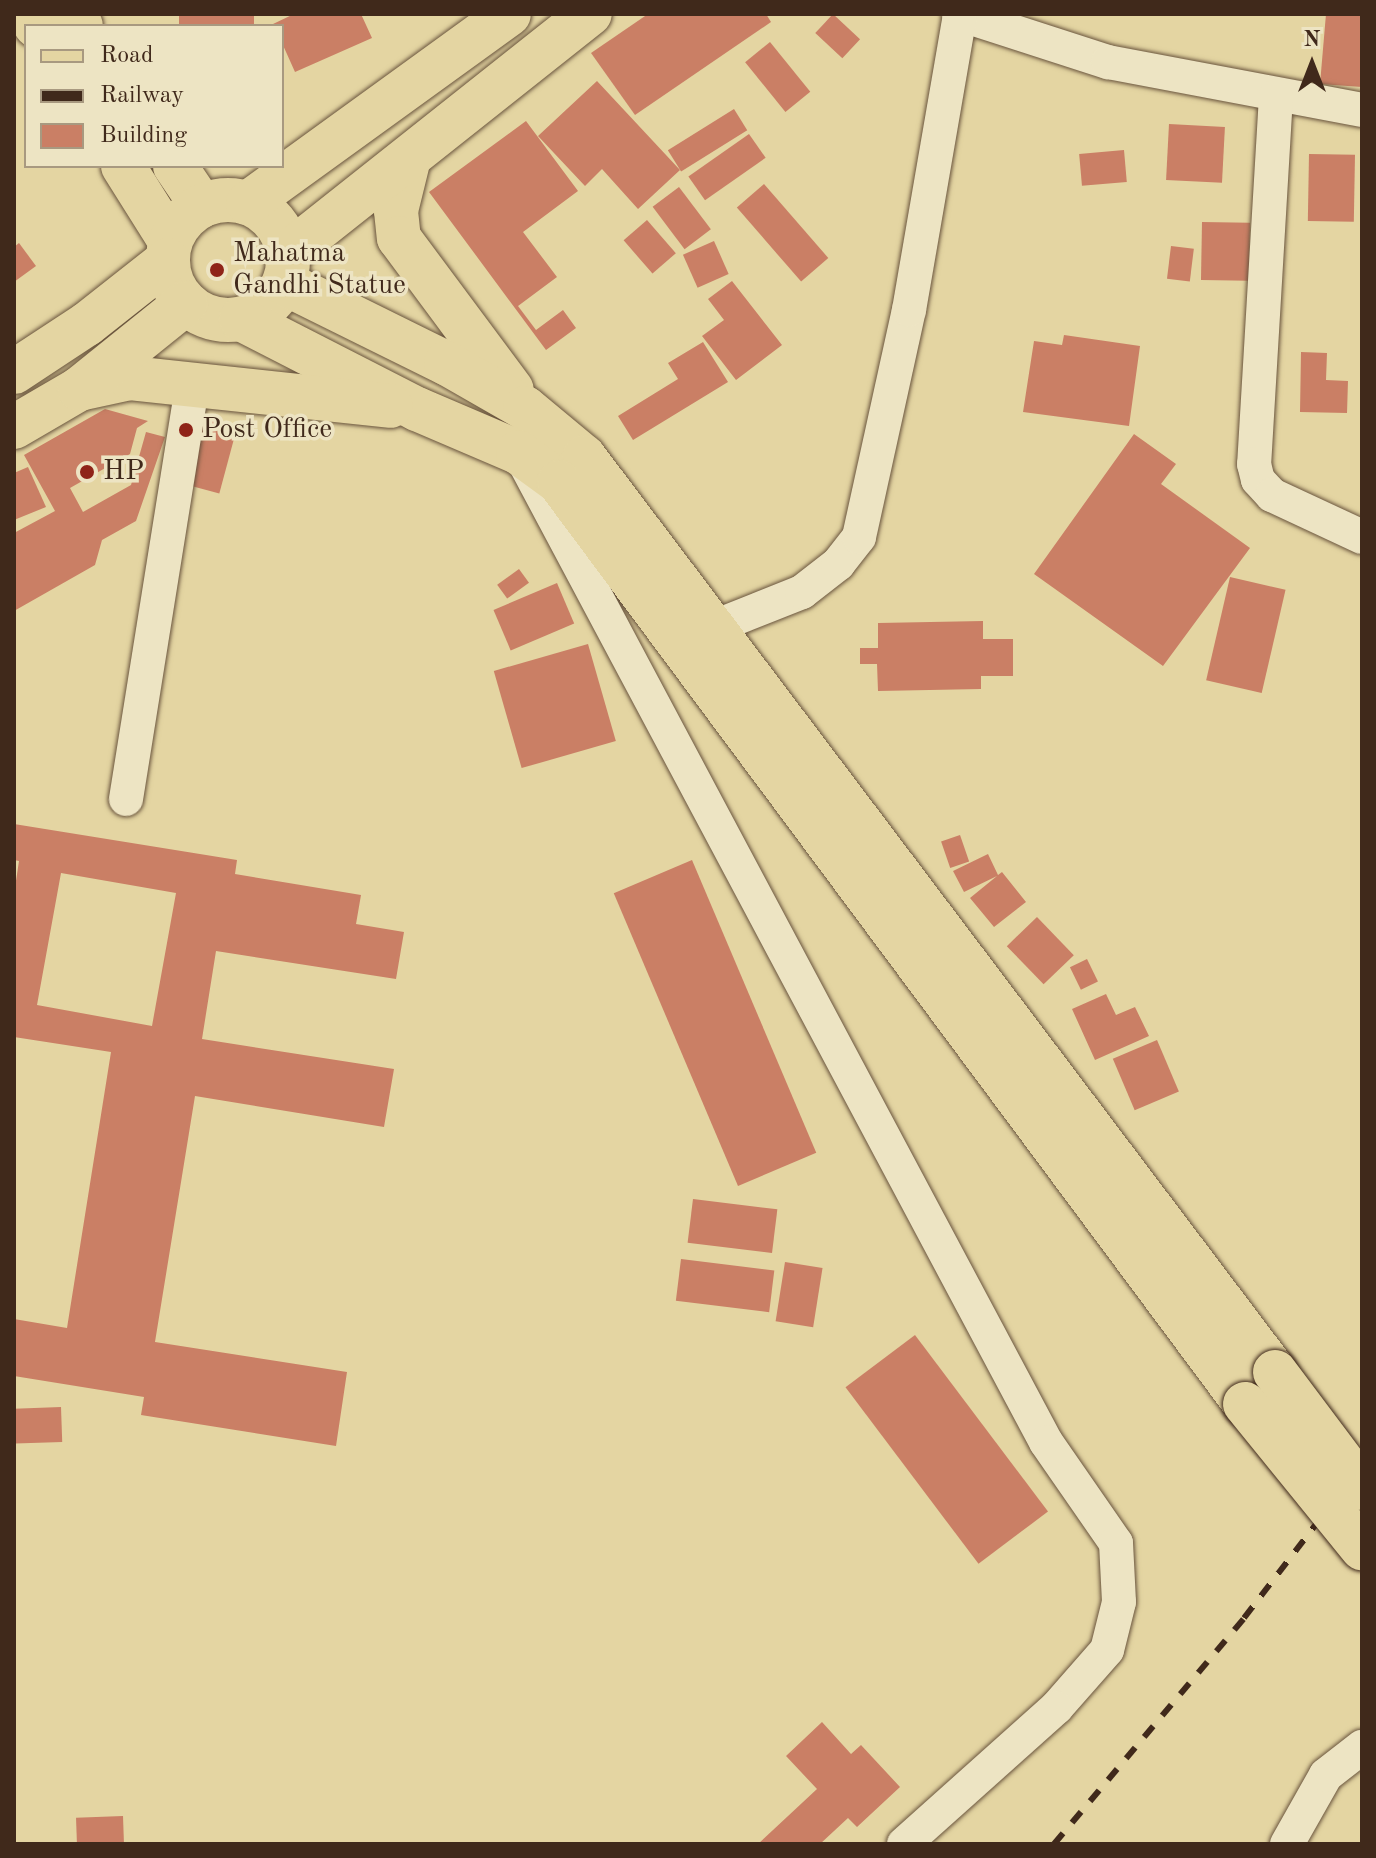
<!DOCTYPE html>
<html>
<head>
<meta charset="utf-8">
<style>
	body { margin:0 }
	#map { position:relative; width:1376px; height:1858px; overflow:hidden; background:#e4d5a2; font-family:"Old Standard TT",serif }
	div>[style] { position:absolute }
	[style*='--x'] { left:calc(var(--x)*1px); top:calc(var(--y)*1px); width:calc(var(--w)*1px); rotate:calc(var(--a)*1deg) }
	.building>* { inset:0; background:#ca7f65; transform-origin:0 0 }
	.roads { filter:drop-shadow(0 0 2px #69543d) drop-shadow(0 0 2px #69543d) }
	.minor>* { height:34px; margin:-17px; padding:0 17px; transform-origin:17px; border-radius:17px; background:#ede4c3 }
	.primary>* { height:44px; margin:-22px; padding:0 22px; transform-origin:22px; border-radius:22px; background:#e4d5a2 }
	.primary>.ring { margin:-22px; padding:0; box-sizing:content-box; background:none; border:44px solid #e4d5a2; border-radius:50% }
	.rail>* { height:6px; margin-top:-3px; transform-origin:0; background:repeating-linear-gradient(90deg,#40291b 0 14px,transparent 0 28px) }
	.bridges { filter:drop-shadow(0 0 2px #40291b) drop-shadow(0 0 2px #40291b) }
	.primary-bridge>* { height:44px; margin:-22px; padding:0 22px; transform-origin:22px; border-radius:22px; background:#e4d5a2 }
	.dots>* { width:22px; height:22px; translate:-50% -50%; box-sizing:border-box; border:4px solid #ede4c3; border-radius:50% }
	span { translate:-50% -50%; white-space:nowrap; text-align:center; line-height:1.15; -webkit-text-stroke:7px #ede4c3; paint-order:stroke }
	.poi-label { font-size:28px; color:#40291b }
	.left { translate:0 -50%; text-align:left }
	.frame { position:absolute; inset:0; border:16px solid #40291b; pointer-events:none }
	.legend { position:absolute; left:24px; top:24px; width:260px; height:144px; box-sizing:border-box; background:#ede4c3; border:2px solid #a89980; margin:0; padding:10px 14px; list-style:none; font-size:24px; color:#40291b }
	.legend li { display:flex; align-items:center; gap:16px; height:40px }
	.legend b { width:40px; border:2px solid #a89980 }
	.north { position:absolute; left:1272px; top:24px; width:80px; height:80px; -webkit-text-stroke:6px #ede4c3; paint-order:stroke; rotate:0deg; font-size:22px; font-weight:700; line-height:32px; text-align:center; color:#40291b }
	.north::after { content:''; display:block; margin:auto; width:28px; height:36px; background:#40291b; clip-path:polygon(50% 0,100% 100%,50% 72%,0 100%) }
</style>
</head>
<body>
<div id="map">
	<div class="building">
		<div style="left:179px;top:14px;width:75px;height:13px"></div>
		<div style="clip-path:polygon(294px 14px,361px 14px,372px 38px,295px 72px,282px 43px,282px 26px,273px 24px)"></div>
		<div style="clip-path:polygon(648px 14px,766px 14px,771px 22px,635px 115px,591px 53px)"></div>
		<div style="left:833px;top:14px;width:37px;height:26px;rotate:43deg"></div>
		<div style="clip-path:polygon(1326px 14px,1362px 14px,1362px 87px,1320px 84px)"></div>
		<div style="left:770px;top:42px;width:64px;height:32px;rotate:51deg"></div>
		<div style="clip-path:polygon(597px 81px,680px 170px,638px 209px,602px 169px,585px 186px,538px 136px)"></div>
		<div style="left:734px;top:109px;width:25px;height:78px;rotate:58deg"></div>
		<div style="clip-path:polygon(526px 121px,578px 191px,523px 232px,557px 277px,518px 306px,536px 330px,563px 310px,576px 328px,546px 350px,429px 192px)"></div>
		<div style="left:1169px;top:124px;width:56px;height:56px;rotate:3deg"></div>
		<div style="left:749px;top:134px;width:29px;height:74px;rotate:55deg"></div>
		<div style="left:1124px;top:150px;width:32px;height:45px;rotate:85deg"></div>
		<div style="left:1309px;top:154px;width:46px;height:67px;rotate:1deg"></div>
		<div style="left:764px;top:184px;width:98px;height:36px;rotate:49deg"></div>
		<div style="left:679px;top:187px;width:53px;height:33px;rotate:53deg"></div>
		<div style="left:647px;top:220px;width:44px;height:31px;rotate:49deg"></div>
		<div style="left:1202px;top:222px;width:48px;height:58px;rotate:1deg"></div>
		<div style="left:714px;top:241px;width:36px;height:34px;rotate:66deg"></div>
		<div style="clip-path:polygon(19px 243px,36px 266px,14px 282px,14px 247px)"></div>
		<div style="left:1171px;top:246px;width:23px;height:33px;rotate:7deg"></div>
		<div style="clip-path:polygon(732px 281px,782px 345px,736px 380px,702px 336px,724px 320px,708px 299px)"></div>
		<div style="clip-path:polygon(1064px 335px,1140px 346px,1129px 426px,1023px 412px,1034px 341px,1062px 345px)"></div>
		<div style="clip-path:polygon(703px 342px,728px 382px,633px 440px,618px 416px,678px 379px,668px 363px)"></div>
		<div style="clip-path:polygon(1301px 352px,1327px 353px,1326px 380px,1348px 381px,1347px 413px,1300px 412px)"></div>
		<div style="clip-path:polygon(105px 409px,148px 421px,137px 428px,130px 454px,70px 488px,83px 512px,131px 485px,146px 432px,165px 437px,136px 521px,102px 540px,95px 565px,14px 611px,14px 533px,55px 511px,24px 455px)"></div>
		<div style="left:193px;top:414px;width:46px;height:70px;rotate:15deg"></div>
		<div style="clip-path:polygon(1134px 434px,1176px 464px,1161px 484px,1250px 548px,1163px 666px,1034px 574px)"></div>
		<div style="clip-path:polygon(28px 467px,46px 507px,14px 520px,14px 473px)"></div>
		<div style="left:519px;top:569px;width:17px;height:27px;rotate:54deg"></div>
		<div style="left:1230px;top:577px;width:57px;height:106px;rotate:13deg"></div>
		<div style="left:557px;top:583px;width:44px;height:69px;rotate:67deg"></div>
		<div style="clip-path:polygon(983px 621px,983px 639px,1013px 639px,1013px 676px,981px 676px,981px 689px,878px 691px,877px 664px,860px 664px,860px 648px,878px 648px,878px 623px)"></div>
		<div style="left:588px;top:644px;width:101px;height:98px;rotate:74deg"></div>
		<div style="clip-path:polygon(evenodd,14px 824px,237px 860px,235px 874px,361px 895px,356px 924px,404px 932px,396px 979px,216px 951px,202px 1039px,394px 1069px,384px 1127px,195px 1096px,155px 1342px,347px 1372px,336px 1446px,141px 1415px,144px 1397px,14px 1376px,14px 1319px,67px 1328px,111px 1052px,14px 1037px,14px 894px,19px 861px,14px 860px,14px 824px,61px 873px,176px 893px,152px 1026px,37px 1005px,61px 873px)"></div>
		<div style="left:960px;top:835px;width:28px;height:20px;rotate:71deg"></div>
		<div style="clip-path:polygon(988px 854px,998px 875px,1002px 872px,1026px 902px,994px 927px,970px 898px,997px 876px,964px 892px,953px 871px)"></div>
		<div style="left:692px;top:860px;width:318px;height:85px;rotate:67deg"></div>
		<div style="left:1037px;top:917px;width:53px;height:42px;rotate:46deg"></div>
		<div style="left:1087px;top:959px;width:25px;height:19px;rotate:64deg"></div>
		<div style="clip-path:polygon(1106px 994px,1116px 1015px,1135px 1007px,1149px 1036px,1095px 1060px,1072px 1009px)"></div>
		<div style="left:1157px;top:1040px;width:56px;height:48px;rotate:67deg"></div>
		<div style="left:693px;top:1199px;width:85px;height:44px;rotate:7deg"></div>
		<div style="left:681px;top:1259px;width:94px;height:42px;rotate:7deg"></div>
		<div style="left:785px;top:1262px;width:38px;height:60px;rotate:9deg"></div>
		<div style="left:915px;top:1335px;width:221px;height:87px;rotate:53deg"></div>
		<div style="left:61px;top:1407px;width:35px;height:47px;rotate:88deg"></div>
		<div style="clip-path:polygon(822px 1722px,851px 1754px,861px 1745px,900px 1787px,857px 1827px,848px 1818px,820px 1844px,758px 1844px,817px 1789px,786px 1756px)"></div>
		<div style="left:123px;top:1816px;width:28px;height:47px;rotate:88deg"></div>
	</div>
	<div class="roads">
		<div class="minor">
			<div style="--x:959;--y:14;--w:157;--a:17.9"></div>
			<div style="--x:1108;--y:62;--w:258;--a:10.7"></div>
			<div style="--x:1276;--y:96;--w:369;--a:93.4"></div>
			<div style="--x:1254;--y:464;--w:16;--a:76"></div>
			<div style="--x:1258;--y:480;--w:21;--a:47"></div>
			<div style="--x:1272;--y:495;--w:99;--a:25"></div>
			<div style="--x:520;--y:454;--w:1119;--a:61.97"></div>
			<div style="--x:1046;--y:1442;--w:123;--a:55.3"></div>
			<div style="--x:1116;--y:1543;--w:59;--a:87.1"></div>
			<div style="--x:1119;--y:1602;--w:49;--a:104"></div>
			<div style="--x:1107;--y:1650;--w:77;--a:131.3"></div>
			<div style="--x:1056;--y:1708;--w:204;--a:138.2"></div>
			<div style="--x:714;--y:627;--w:95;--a:-21.7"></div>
			<div style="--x:802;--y:592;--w:46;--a:-37.9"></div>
			<div style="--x:838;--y:564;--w:34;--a:-52"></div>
			<div style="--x:859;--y:537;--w:232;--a:-77.6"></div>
			<div style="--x:909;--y:310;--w:298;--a:-80.2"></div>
			<div style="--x:126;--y:799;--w:419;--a:-80.9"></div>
			<div style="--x:1287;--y:1844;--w:79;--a:-60.5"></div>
			<div style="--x:1326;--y:1775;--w:46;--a:-37.9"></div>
		</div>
		<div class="primary">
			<div style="--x:28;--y:14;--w:14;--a:56"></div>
			<div style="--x:73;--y:14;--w:14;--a:56"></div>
			<div style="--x:408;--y:162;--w:50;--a:103.8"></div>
			<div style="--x:396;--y:211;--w:27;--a:84"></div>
			<div style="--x:399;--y:238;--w:189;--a:53.4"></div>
			<div style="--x:123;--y:166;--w:89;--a:57.9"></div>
			<div style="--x:175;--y:166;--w:48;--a:56"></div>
			<div class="ring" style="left:168px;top:200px;width:76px;height:76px"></div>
			<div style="--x:248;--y:203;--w:322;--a:-35.9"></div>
			<div style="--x:288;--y:253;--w:385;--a:-38.4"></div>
			<div style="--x:284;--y:283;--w:181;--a:26.3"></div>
			<div style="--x:446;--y:363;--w:91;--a:29.7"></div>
			<div style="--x:525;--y:408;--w:77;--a:39.7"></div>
			<div style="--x:584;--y:457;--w:1147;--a:52.94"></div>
			<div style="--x:241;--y:319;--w:198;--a:27.1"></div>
			<div style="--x:417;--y:409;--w:110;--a:23.1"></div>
			<div style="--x:518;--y:452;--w:51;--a:36.2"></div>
			<div style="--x:559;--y:482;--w:1149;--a:53.35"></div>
			<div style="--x:14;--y:372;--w:87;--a:-33.3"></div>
			<div style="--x:87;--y:324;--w:103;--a:-38.3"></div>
			<div style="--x:79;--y:389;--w:52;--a:-12.2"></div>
			<div style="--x:130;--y:378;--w:262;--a:6.1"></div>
			<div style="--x:14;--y:427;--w:75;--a:-30.3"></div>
			<div style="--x:79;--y:389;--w:137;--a:-38.8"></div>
		</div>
	</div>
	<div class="rail">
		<div style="--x:1054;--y:1844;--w:295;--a:-49.9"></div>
		<div style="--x:1244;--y:1618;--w:194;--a:-52.5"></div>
	</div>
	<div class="bridges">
		<div class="primary-bridge">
			<div style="--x:1275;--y:1372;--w:145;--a:53.1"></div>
			<div style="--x:1245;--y:1404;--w:186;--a:50.9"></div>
		</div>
	</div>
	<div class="dots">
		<div style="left:217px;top:270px;background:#8f2418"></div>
		<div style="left:186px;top:430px;background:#8f2418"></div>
		<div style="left:87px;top:472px;background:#8f2418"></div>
	</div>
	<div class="poi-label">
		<span class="left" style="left:233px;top:270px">Mahatma<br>Gandhi Statue</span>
		<span class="left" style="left:202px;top:430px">Post Office</span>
		<span class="left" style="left:103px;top:472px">HP</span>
	</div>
	<div class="frame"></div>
	<ul class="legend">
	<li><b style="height:10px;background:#e4d5a2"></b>Road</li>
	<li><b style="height:10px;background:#40291b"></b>Railway</li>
	<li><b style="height:22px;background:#ca7f65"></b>Building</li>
	</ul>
	<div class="north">N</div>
</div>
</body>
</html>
